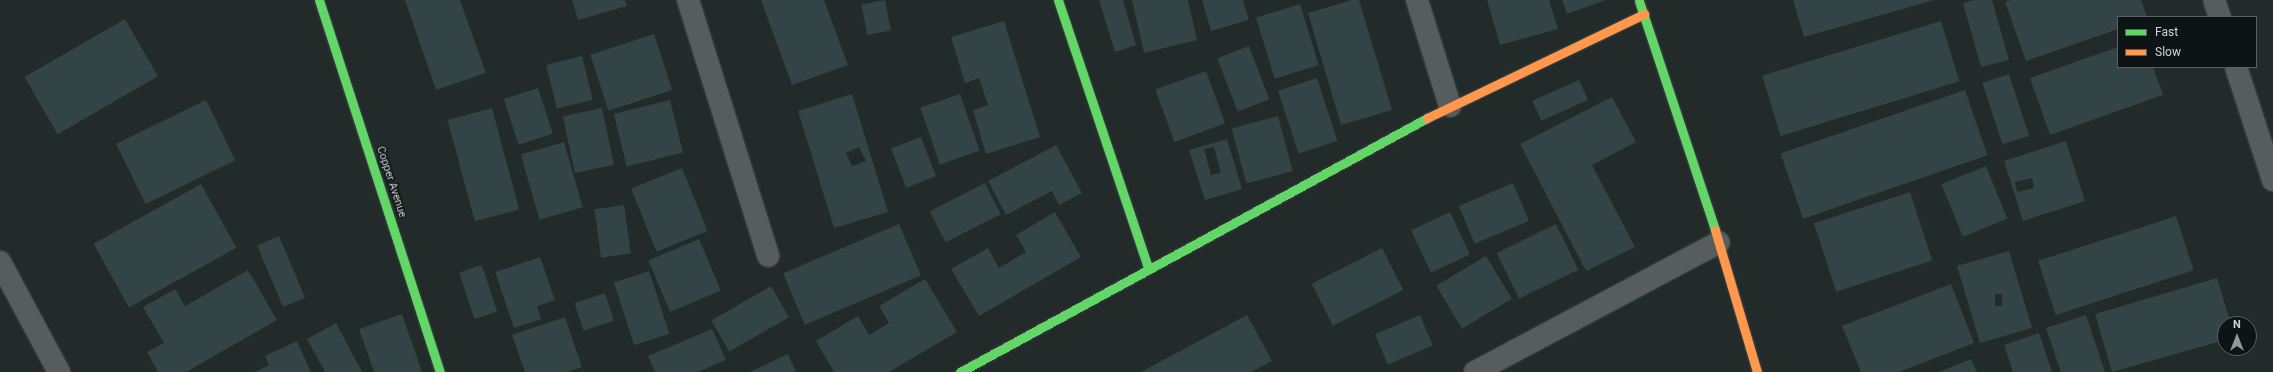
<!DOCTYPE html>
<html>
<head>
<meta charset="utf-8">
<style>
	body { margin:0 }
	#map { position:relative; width:2273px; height:372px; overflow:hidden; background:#222a2a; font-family:Roboto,sans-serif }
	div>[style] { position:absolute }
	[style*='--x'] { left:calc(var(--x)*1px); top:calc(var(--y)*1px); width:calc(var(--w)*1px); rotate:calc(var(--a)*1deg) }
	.building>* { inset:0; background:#324445; transform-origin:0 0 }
	.roads { filter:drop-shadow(0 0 1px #3e4545) drop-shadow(0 0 1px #3e4545) }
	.street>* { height:22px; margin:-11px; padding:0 11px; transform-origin:11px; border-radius:11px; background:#575d5d }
	.fast>* { height:9px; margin:-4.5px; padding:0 4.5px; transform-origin:4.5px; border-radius:4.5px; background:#63d668 }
	.slow>* { height:9px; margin:-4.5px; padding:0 4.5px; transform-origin:4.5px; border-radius:4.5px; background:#ff974d }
	span { translate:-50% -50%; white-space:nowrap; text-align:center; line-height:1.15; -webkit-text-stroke:3px #0d1415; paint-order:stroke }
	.street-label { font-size:11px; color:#cbd5d5 }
	.legend { position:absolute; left:2117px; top:16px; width:140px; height:52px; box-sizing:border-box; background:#0d1415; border:1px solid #596162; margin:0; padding:5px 7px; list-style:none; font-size:12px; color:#cbd5d5 }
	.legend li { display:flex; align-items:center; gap:8px; height:20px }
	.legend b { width:20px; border:1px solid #596162 }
	.north { position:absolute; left:2217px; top:316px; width:40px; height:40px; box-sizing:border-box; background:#0d1415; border:1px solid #596162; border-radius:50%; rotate:0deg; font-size:11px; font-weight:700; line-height:16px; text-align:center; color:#cbd5d5 }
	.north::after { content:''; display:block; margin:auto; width:14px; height:18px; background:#909999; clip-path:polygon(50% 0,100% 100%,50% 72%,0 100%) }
</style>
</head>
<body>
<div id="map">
	<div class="building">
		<div style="clip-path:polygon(405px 0,460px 0,486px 73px,436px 90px)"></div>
		<div style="clip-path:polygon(572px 0,625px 0,627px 6px,578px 20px)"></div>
		<div style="clip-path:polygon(761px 0,824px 0,848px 65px,792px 85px)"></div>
		<div style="left:885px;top:0;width:31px;height:24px;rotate:79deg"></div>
		<div style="clip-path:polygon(1099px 0,1123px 0,1136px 45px,1115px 52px)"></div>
		<div style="clip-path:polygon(1132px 0,1188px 0,1197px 40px,1144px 53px)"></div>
		<div style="clip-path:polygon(1202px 0,1243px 0,1249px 20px,1211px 31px)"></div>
		<div style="clip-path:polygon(1352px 0,1359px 0,1392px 110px,1341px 125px,1308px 13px)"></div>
		<div style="clip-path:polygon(1487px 0,1549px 0,1558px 29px,1500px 45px)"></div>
		<div style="clip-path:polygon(1562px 0,1606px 0,1567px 14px)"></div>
		<div style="clip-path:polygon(1793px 0,1934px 0,1804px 37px)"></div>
		<div style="clip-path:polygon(1974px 0,1992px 0,2009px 60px,1981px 67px,1963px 3px)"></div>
		<div style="clip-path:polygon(2011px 0,2141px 0,2147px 17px,2118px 17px,2118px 29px,2026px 61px,2005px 2px)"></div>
		<div style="left:1300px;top:4px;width:64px;height:46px;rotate:73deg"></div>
		<div style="left:125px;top:19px;width:66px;height:116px;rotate:60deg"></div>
		<div style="clip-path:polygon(1004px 21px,1040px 137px,986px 154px,973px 110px,988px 105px,979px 78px,965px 83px,951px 37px)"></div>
		<div style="left:1941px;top:21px;width:63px;height:187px;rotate:73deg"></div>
		<div style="left:654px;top:34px;width:59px;height:67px;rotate:72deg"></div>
		<div style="left:1249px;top:46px;width:57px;height:34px;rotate:69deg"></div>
		<div style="clip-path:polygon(2118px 47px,2118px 67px,2153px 67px,2163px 95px,2050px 135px,2030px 78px)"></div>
		<div style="left:582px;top:56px;width:45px;height:37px;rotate:76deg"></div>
		<div style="left:1206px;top:71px;width:56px;height:54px;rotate:70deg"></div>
		<div style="left:2009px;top:74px;width:65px;height:28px;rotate:72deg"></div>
		<div style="left:1317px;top:78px;width:66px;height:41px;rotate:72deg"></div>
		<div style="left:1579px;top:80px;width:22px;height:51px;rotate:66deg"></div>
		<div style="left:538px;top:88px;width:48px;height:36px;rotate:72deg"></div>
		<div style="left:1965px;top:90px;width:69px;height:195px;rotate:71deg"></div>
		<div style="clip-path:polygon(evenodd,852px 94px,888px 212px,834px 228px,798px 111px,852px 94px,859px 147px,866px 161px,852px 166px,846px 153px,859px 147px)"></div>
		<div style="left:960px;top:94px;width:60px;height:42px;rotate:71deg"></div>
		<div style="clip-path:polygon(1612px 97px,1636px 142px,1592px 165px,1635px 247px,1586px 271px,1520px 144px)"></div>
		<div style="left:206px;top:100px;width:67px;height:100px;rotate:64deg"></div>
		<div style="left:670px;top:100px;width:54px;height:58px;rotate:76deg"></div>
		<div style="left:492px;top:108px;width:105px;height:46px;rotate:75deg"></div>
		<div style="left:602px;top:108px;width:58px;height:40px;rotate:78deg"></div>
		<div style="left:1278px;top:116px;width:57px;height:48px;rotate:75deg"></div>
		<div style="left:921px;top:137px;width:42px;height:32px;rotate:69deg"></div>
		<div style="clip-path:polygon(evenodd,1227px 139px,1242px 189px,1205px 200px,1189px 150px,1227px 139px,1214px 147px,1221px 173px,1211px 175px,1204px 149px,1214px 147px)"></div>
		<div style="clip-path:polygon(evenodd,2066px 141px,2085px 201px,2023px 221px,2004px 161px,2066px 141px,2032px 178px,2034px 188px,2017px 192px,2015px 182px,2032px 178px)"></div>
		<div style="left:564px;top:142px;width:68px;height:45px;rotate:74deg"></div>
		<div style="clip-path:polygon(1056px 145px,1082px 193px,1059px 205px,1052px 191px,1006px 215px,988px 181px)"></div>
		<div style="left:1986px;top:166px;width:57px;height:48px;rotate:68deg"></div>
		<div style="left:682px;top:168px;width:68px;height:55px;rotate:68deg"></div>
		<div style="left:985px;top:183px;width:35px;height:62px;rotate:63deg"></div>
		<div style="left:1513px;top:183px;width:41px;height:59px;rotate:67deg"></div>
		<div style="left:201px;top:184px;width:73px;height:123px;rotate:61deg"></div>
		<div style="left:1910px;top:192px;width:72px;height:101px;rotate:72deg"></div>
		<div style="left:624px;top:205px;width:49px;height:30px;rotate:82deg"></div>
		<div style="clip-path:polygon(1055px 212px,1081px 257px,979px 316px,951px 269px,988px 248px,999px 268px,1026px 252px,1016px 235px)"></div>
		<div style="left:1450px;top:212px;width:47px;height:43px;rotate:65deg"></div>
		<div style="left:2176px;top:216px;width:57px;height:145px;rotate:72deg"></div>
		<div style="left:899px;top:224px;width:56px;height:126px;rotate:67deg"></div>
		<div style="left:1556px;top:224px;width:51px;height:66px;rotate:64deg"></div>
		<div style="left:279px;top:236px;width:67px;height:24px;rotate:67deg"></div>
		<div style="left:699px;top:239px;width:56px;height:55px;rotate:67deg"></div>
		<div style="left:1382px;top:248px;width:47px;height:79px;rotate:63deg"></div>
		<div style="clip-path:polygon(evenodd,2009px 251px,2032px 328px,1980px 343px,1957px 266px,2009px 251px,1995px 294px,2002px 294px,2002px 306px,1995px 306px,1995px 294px)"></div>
		<div style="left:1486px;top:256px;width:50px;height:58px;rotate:59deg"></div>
		<div style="clip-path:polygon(540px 257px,555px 300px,537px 306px,541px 319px,514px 328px,495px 272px)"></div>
		<div style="left:482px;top:265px;width:49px;height:24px;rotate:72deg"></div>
		<div style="clip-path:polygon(248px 270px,277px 320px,186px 372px,158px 372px,147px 352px,164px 343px,143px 307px,175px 289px,185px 306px)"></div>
		<div style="left:649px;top:271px;width:66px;height:37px;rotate:72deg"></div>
		<div style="clip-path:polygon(2217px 278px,2231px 324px,2225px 324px,2225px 340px,2112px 372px,2095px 314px)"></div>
		<div style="clip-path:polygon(925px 279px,957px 332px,889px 372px,834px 372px,816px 341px,858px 316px,869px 335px,889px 323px,879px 306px)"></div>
		<div style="clip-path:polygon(1951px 284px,1974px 343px,1899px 372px,1861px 372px,1842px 326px)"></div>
		<div style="left:771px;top:286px;width:36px;height:69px;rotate:60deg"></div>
		<div style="left:605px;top:293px;width:29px;height:32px;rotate:72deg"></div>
		<div style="clip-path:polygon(402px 314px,422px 372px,374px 372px,359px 329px)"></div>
		<div style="clip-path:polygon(1247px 315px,1272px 361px,1251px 372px,1141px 372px)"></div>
		<div style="left:1420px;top:315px;width:33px;height:49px;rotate:67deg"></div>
		<div style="clip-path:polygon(2086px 315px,2105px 372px,2061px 372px,2046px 328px)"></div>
		<div style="clip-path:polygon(565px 317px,582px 367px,567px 372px,525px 372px,512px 335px)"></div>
		<div style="clip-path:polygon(336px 323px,362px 372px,325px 372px,307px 339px)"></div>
		<div style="clip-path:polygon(712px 329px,726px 360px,698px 372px,655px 372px,648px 356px)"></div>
		<div style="clip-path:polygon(2039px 333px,2052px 372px,2013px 372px,2004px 345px)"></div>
		<div style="clip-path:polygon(297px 341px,311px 372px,255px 372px,269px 365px,265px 356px)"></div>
		<div style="clip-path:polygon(788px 354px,796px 372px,750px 372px)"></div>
		<div style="clip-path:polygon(1971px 359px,1977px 372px,1939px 372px)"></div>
	</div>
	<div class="roads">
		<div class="street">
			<div style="--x:688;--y:0;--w:268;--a:72.6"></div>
			<div style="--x:1417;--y:0;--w:111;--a:72.7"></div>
			<div style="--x:2214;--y:0;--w:18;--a:71"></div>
			<div style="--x:2236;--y:67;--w:119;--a:71.9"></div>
			<div style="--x:0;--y:262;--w:125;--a:61.8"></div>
			<div style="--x:1475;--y:372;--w:276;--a:-28"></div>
		</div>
		<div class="fast">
			<div style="--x:319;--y:0;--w:391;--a:72"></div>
			<div style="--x:1058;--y:0;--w:282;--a:71.4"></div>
			<div style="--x:1639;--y:1;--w:241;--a:71.6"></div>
			<div style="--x:960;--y:372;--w:532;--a:-28.54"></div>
		</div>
		<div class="slow">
			<div style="--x:1427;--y:118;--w:241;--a:-25.6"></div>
			<div style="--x:1715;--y:230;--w:148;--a:73.5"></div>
		</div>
	</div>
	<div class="street-label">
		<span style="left:391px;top:182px;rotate:72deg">Copper Avenue</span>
	</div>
	<ul class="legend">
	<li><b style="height:5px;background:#63d668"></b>Fast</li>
	<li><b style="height:5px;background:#ff974d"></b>Slow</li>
	</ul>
	<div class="north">N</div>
</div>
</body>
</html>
